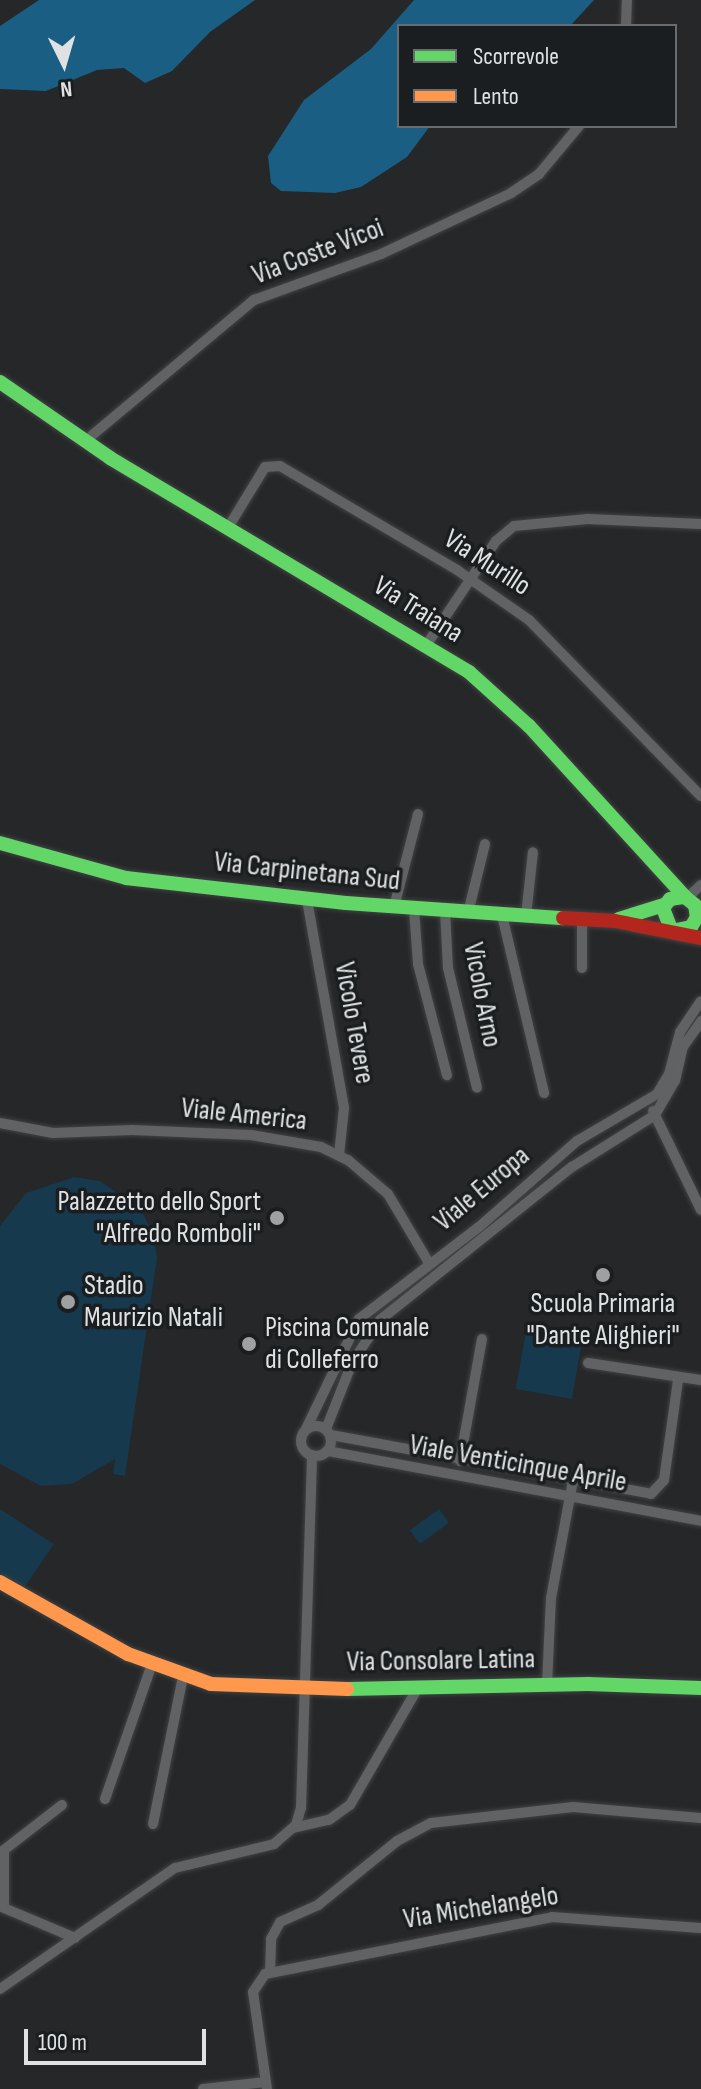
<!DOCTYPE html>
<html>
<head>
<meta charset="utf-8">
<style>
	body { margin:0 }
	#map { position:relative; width:701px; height:2089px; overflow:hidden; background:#252728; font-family:"Sofia Sans Condensed",sans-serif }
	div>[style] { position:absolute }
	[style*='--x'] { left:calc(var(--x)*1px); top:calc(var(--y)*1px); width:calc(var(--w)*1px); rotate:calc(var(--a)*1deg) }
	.green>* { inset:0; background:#16394d; transform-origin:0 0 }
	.forest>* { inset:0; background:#1a5e84 }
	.roads { filter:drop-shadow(0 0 2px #414243) drop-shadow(0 0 2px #414243) }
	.street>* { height:10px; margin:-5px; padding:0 5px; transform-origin:5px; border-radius:5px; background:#606263 }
	.street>.ring { margin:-5px; padding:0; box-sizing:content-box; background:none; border:10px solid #606263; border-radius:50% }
	.fast>* { height:14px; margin:-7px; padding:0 7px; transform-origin:7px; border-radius:7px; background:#63d668 }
	.slow>* { height:14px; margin:-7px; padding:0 7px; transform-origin:7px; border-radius:7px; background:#ff974d }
	.jam>* { height:14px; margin:-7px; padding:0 7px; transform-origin:7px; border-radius:7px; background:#b3261e }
	.dots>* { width:22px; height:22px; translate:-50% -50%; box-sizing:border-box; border:4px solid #1b1e20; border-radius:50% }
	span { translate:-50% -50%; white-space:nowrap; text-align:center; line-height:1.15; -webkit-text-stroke:7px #1b1e20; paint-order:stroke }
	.street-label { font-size:28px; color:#dfe1e2 }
	.poi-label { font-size:28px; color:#dfe1e2 }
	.right { translate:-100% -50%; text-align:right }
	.left { translate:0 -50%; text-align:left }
	.legend { position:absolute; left:397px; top:24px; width:280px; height:104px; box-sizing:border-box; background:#1b1e20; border:2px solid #696c6e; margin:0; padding:10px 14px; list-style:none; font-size:24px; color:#dfe1e2 }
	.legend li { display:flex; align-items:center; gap:16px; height:40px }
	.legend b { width:40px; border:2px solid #696c6e }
	.north { position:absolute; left:24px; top:24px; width:80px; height:80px; -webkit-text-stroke:6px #1b1e20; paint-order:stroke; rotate:175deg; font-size:22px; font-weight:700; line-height:32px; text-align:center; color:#dfe1e2 }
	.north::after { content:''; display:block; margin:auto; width:28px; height:36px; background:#dfe1e2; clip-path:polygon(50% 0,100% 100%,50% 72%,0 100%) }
	.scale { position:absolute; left:24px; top:2029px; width:182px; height:36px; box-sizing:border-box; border:4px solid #dfe1e2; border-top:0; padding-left:10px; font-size:24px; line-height:28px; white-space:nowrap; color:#dfe1e2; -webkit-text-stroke:6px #1b1e20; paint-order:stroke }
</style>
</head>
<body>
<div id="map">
	<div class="green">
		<div style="clip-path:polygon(74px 1177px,100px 1181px,141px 1210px,153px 1233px,157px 1258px,125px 1476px,113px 1474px,115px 1459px,72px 1484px,41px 1486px,0 1464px,0 1226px,26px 1193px)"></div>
		<div style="left:527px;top:1325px;width:57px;height:65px;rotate:10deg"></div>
		<div style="clip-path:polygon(0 1509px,54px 1544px,24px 1588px,0 1574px)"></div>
		<div style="left:439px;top:1509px;width:17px;height:36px;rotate:54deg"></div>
	</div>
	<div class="forest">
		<div style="clip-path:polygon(39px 0,255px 0,210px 32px,172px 71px,145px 83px,124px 68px,97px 70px,46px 91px,0 89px,0 26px)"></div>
		<div style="clip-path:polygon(414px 0,594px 0,570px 26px,399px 26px,399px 126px,430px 126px,407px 157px,361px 187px,335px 193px,281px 191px,271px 183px,268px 156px,304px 100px,371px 49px)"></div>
	</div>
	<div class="roads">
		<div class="street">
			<div style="--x:626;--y:26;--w:26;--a:-88"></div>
			<div style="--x:84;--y:442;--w:222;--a:-39.9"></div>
			<div style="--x:254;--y:300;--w:135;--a:-19.9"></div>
			<div style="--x:381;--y:254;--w:144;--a:-25.1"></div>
			<div style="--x:511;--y:193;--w:34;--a:-34"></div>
			<div style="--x:539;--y:174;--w:62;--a:-50.2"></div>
			<div style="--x:229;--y:526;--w:69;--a:-58.6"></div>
			<div style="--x:265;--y:467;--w:15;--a:-4"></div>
			<div style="--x:280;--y:466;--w:205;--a:30.4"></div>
			<div style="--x:457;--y:570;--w:88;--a:34.8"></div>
			<div style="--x:529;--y:620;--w:246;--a:45.7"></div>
			<div style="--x:427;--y:644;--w:124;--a:-56.2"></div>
			<div style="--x:496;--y:541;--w:23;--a:-40"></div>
			<div style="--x:514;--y:526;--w:74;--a:-5.4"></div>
			<div style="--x:588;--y:519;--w:113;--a:2.5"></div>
			<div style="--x:687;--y:898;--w:19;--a:-43"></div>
			<div style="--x:307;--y:900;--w:211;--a:79.9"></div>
			<div style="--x:344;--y:1108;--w:47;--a:96.1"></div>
			<div style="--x:394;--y:907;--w:96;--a:-75.5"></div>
			<div style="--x:414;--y:909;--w:55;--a:85.8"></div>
			<div style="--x:418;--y:964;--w:115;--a:75.4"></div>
			<div style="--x:445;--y:911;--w:57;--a:87"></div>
			<div style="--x:448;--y:968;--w:123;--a:76.4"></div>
			<div style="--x:468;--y:913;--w:71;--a:-76.2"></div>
			<div style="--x:502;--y:915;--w:183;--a:76.7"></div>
			<div style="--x:526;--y:916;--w:64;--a:-83.8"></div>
			<div style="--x:582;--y:968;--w:49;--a:-90"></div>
			<div style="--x:653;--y:1111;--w:110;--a:64.1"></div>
			<div style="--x:0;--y:1123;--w:54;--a:10.7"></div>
			<div style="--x:53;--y:1133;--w:79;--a:-2.2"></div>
			<div style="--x:132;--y:1130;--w:119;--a:2.4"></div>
			<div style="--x:251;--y:1135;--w:71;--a:9.7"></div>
			<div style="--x:321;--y:1147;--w:30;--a:26"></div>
			<div style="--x:348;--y:1160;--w:52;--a:40.4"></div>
			<div style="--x:388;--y:1194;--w:80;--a:59.3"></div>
			<div style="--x:588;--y:1363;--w:114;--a:8.6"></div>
			<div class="ring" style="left:301px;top:1426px;width:20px;height:20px"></div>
			<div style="--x:306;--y:1429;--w:122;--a:-64.3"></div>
			<div style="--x:359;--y:1319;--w:151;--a:-37.5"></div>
			<div style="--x:479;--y:1227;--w:130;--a:-41.3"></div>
			<div style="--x:577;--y:1141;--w:93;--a:-30.4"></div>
			<div style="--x:657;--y:1094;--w:23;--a:-59"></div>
			<div style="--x:669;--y:1074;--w:43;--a:-75.3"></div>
			<div style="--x:680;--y:1032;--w:37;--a:-56"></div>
			<div style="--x:326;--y:1429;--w:71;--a:-68.5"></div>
			<div style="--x:352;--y:1363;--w:51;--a:-56.9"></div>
			<div style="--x:380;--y:1320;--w:246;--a:-38.6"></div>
			<div style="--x:572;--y:1167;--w:98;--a:-32.1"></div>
			<div style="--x:655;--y:1115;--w:39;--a:-60"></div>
			<div style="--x:675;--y:1081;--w:35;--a:-77"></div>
			<div style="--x:683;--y:1047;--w:32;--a:-55"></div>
			<div style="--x:331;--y:1435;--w:325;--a:10.4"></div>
			<div style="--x:651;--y:1494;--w:19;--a:-47"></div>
			<div style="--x:664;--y:1480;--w:101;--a:-82"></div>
			<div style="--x:328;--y:1451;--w:380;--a:10.6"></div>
			<div style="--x:460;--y:1461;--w:124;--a:-79.8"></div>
			<div style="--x:547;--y:1685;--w:87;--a:-87.4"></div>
			<div style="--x:551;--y:1598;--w:119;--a:-79.4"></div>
			<div style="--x:105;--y:1799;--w:143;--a:-70.8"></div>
			<div style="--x:62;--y:1805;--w:73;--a:142.2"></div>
			<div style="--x:4;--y:1850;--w:58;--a:90"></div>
			<div style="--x:4;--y:1908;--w:77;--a:22.9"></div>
			<div style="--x:153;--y:1824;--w:150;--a:-78.5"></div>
			<div style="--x:293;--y:1828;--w:37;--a:-13"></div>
			<div style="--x:329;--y:1820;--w:26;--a:-36"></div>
			<div style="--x:350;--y:1805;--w:132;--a:-59.9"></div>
			<div style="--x:270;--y:1972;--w:33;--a:-88"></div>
			<div style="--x:271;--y:1939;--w:19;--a:-62"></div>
			<div style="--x:280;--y:1922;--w:42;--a:-24.1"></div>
			<div style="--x:318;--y:1905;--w:102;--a:-39"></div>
			<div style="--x:397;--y:1841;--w:38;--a:-28"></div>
			<div style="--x:431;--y:1823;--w:143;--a:-6.4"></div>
			<div style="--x:573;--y:1807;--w:128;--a:4.9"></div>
			<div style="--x:0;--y:1989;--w:213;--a:-34.7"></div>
			<div style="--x:175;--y:1868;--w:102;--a:-13.6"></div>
			<div style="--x:274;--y:1844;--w:29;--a:-41"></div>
			<div style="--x:296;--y:1825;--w:18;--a:-74"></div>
			<div style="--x:301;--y:1808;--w:353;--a:-88.2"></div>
			<div style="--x:203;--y:2089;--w:63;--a:-6.3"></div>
			<div style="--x:267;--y:2089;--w:98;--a:-98.2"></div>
			<div style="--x:253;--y:1992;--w:22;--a:-56"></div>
			<div style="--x:265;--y:1974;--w:293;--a:-11.2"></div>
			<div style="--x:552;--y:1917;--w:149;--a:4.2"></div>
		</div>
		<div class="fast">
			<div style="--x:0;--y:382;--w:134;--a:34.6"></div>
			<div style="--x:110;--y:458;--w:418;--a:30.8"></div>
			<div style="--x:469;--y:672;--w:81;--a:42"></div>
			<div style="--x:529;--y:726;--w:231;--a:47.6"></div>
			<div style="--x:0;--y:843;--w:131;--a:15.5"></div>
			<div style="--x:126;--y:878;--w:221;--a:6.5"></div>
			<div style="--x:346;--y:903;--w:218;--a:4"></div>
			<div style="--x:619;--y:919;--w:47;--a:-17.3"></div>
			<div style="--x:671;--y:929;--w:22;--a:-111"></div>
			<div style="--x:663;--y:908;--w:11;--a:-52"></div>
			<div style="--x:670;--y:899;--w:15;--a:-8"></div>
			<div style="--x:685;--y:897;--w:13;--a:39"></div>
			<div style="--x:695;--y:905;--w:12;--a:81"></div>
			<div style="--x:697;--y:917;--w:12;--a:121"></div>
			<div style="--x:691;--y:927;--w:14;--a:168"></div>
			<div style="--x:347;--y:1689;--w:241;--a:-1.2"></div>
			<div style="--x:588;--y:1684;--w:113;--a:2"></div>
		</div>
		<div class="slow">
			<div style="--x:0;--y:1582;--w:147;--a:29.4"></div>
			<div style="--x:128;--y:1654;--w:88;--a:19.9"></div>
			<div style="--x:211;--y:1684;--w:136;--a:2.1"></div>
		</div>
		<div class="jam">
			<div style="--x:563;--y:918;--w:52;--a:3.3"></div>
			<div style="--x:615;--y:921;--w:88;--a:11.2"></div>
		</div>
	</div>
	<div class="dots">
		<div style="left:277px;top:1218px;background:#9ea0a1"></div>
		<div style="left:603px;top:1275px;background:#9ea0a1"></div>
		<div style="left:68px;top:1302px;background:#9ea0a1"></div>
		<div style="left:249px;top:1344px;background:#9ea0a1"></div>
	</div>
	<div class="street-label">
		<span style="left:318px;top:252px;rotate:-21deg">Via Coste Vicoi</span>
		<span style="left:487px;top:563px;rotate:33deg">Via Murillo</span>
		<span style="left:418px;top:610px;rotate:32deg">Via Traiana</span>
		<span style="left:307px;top:872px;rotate:6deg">Via Carpinetana Sud</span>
		<span style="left:482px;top:995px;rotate:79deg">Vicolo Arno</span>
		<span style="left:354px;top:1023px;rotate:80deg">Vicolo Tevere</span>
		<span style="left:244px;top:1115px;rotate:6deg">Viale America</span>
		<span style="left:482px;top:1189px;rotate:-40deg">Viale Europa</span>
		<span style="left:518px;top:1464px;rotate:10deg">Viale Venticinque Aprile</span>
		<span style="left:441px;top:1661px;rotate:-1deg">Via Consolare Latina</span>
		<span style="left:481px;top:1908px;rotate:-9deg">Via Michelangelo</span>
	</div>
	<div class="poi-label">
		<span class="right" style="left:261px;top:1218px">Palazzetto dello Sport<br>"Alfredo Romboli"</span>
		<span class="left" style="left:84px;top:1302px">Stadio<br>Maurizio Natali</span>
		<span style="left:603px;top:1320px">Scuola Primaria<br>"Dante Alighieri"</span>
		<span class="left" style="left:265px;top:1344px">Piscina Comunale<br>di Colleferro</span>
	</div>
	<ul class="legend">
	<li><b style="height:10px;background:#63d668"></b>Scorrevole</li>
	<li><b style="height:10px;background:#ff974d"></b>Lento</li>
	</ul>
	<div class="north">N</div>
	<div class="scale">100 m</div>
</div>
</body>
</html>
